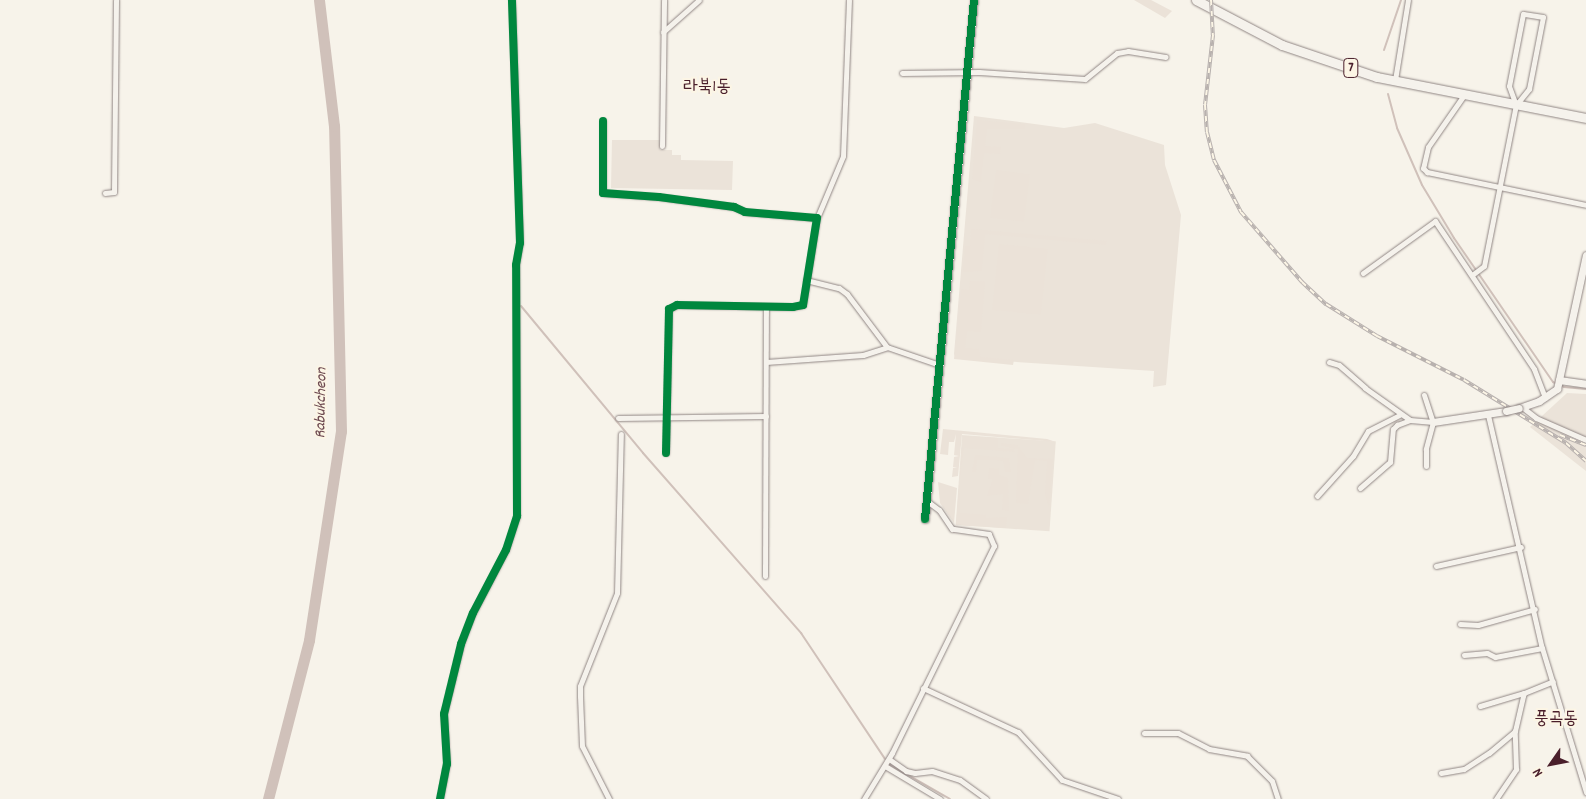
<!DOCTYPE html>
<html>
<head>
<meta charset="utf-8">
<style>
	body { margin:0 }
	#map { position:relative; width:1586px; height:799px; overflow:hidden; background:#f7f3ea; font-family:Dekko,"Poor Story",sans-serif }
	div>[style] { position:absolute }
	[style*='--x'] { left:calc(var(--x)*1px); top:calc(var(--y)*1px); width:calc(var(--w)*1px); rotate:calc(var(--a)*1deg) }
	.built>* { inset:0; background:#ebe3d9; transform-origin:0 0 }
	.green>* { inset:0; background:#ebe2d8; transform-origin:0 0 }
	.stream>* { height:2px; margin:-1px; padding:0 1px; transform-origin:1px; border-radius:1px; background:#d0c1ba }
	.river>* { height:11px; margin:-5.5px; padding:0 5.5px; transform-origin:5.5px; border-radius:5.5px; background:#d0c1ba }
	.roads { filter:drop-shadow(0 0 1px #908684) drop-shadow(0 0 1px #908684) }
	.street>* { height:5px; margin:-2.5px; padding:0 2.5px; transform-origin:2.5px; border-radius:2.5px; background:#f5f2ec }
	.secondary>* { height:7px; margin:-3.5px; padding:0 3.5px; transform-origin:3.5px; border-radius:3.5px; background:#f5f2ec }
	.highway>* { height:9px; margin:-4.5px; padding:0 4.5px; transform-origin:4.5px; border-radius:4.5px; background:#f5f2ec }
	.rail>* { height:4px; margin-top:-2px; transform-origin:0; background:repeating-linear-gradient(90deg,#fcf5e5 0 5.5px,#b8b1ae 0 11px); box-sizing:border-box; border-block:1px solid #b8b1ae }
	.bridges { filter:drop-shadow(0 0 1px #908684) drop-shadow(0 0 1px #908684) }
	.secondary-bridge>* { height:7px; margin:-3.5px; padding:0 3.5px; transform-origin:3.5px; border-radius:3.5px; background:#f5f2ec }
	.cycleway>* { height:8px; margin:-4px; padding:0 4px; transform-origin:4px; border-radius:4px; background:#00873e }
	span { translate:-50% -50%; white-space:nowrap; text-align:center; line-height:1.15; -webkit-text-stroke:4px #fcf5e5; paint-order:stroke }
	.shield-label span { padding:1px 4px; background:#fcf5e5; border:1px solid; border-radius:4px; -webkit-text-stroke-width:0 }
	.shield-label { font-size:14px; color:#4a1f2b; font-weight:700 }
	.water-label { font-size:16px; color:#6d4950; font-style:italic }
	.quarter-label { font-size:18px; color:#4a1f2b }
	.north { position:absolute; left:1526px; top:739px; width:50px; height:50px; -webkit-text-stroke:4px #fcf5e5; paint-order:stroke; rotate:237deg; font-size:14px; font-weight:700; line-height:20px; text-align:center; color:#4a1f2b }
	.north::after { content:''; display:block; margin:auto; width:18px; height:22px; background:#4a1f2b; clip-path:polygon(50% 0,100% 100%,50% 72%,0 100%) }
</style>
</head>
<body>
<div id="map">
	<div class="built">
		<div style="clip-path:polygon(974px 116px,1064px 128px,1095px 123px,1164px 145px,1165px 165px,1181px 215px,1166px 385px,1153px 387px,1154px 371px,956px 358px,954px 354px)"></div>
		<div style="clip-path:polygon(612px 140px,660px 140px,660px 150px,672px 150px,672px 155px,681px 155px,681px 160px,733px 161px,732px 190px,611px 188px)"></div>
		<div style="clip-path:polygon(1567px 393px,1586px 394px,1586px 471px,1530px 427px)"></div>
		<div style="left:962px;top:435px;width:94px;height:90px;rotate:4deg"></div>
	</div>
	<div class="green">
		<div style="clip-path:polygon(1134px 0,1151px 0,1172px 11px,1165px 18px)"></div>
		<div style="clip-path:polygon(977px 120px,1025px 124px,1025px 129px,987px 129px,985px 146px,1001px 147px,1000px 154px,984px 153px,981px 182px,972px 179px)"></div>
		<div style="left:996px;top:170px;width:34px;height:48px;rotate:7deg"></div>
		<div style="clip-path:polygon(971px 229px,1107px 241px,1106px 245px,985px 234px,982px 271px,963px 272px,965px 246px,970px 246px)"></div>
		<div style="left:999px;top:244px;width:49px;height:66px;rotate:6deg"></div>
		<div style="clip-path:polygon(970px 281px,985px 282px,981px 332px,967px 331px,965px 348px,979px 349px,981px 357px,1014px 360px,1013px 365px,954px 359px,961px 289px,969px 290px)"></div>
		<div style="clip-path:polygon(943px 429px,1047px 439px,1056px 442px,962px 434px,958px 476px,952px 477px,953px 468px,957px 468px,953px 467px,954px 457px,959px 456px,954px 455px,956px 434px,954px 442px,949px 442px,948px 455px,940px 454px)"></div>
		<div style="clip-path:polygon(963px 436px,998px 438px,998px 448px,1014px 449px,1015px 452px,964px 448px,960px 476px)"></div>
		<div style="clip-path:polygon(1001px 443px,1017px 445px,1027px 458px,1053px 459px,1049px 507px,1045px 494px,1047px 461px,1035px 460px,1028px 504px,1016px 503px,1018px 449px,1001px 446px)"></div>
		<div style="clip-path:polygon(975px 455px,1009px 458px,1011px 472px,1005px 472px,1003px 461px,995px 460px,977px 460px,976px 472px,972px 472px)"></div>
		<div style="clip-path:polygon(989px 468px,999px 469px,999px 475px,1008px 478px,1009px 511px,1002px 510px,1003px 494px,987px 496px,993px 479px,988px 479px)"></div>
		<div style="clip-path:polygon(938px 482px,957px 488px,954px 523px,940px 503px)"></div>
		<div style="clip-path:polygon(959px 485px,960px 513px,986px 515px,986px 518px,1007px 517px,1006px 528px,956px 525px)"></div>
	</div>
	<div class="stream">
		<div style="--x:1384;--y:50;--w:53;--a:-71.2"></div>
		<div style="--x:1388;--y:94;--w:35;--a:75"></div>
		<div style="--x:1397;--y:128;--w:62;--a:66.3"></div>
		<div style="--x:1422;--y:185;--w:62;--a:58.9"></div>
		<div style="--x:1454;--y:238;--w:175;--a:55.5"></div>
		<div style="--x:1553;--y:382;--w:12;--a:24"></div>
		<div style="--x:1564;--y:387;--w:22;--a:5"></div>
		<div style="--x:521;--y:306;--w:191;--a:50.3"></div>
		<div style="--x:643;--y:453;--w:240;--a:48.7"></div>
		<div style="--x:801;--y:633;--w:151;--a:56.3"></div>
		<div style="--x:889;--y:764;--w:70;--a:29.8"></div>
	</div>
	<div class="river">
		<div style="--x:268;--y:799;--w:164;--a:-75.5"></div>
		<div style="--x:309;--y:640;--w:211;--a:-81.3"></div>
		<div style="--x:341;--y:431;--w:305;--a:-91.3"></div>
		<div style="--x:334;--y:126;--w:127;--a:-96.8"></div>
	</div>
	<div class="roads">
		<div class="street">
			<div style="--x:663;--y:32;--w:48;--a:-41.6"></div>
			<div style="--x:902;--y:73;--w:77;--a:-0.7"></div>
			<div style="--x:979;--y:72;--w:106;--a:3.8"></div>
			<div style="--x:1085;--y:79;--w:41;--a:-39.1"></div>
			<div style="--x:1117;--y:53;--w:11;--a:-10"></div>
			<div style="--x:1128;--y:51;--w:38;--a:9"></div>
			<div style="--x:1395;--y:80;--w:81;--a:-80.8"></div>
			<div style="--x:1464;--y:95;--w:63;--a:124.7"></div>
			<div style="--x:1428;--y:147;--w:22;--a:103"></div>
			<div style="--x:1423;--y:168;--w:6;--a:45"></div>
			<div style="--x:1427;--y:172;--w:162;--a:11.7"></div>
			<div style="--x:603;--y:121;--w:72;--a:90"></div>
			<div style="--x:603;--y:193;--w:56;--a:4.1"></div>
			<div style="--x:659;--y:197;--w:76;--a:7.6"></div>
			<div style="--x:734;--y:207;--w:12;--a:24"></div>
			<div style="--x:745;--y:212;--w:72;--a:4.8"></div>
			<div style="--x:817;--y:218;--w:88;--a:99.1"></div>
			<div style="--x:803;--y:305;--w:10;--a:169"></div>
			<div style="--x:793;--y:307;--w:116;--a:-179"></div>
			<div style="--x:677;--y:305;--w:9;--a:153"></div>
			<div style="--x:669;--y:309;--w:144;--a:91.2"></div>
			<div style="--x:662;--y:146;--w:146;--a:-89.2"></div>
			<div style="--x:105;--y:193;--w:9;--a:-6"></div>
			<div style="--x:114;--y:192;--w:192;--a:-89.4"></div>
			<div style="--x:817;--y:218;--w:67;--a:-67.2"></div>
			<div style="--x:843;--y:156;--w:156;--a:-87.8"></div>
			<div style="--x:1363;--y:273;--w:89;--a:-35.8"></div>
			<div style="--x:1435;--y:221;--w:178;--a:56.2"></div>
			<div style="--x:1534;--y:369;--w:31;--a:69"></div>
			<div style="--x:1472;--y:275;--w:15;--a:-37"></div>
			<div style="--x:1484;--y:266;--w:164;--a:-78.8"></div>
			<div style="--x:1516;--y:105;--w:21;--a:-51"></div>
			<div style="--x:1529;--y:89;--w:73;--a:-79"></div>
			<div style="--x:1543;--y:17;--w:20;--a:-171"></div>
			<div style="--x:1523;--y:14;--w:73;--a:101"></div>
			<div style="--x:1509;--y:86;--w:20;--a:70"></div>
			<div style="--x:806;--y:280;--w:34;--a:14"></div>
			<div style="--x:839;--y:288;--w:10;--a:37"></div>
			<div style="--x:847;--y:294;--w:66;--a:53"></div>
			<div style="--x:887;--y:347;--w:56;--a:18.8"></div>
			<div style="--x:766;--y:362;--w:97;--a:-4.1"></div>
			<div style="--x:863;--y:355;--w:25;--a:-18"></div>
			<div style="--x:1329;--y:362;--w:10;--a:17"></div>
			<div style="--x:1339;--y:365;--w:35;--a:41"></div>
			<div style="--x:1365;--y:388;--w:55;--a:35.4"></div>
			<div style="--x:1424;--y:395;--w:28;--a:72"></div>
			<div style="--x:1433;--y:422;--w:28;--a:105"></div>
			<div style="--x:1426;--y:449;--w:17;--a:90"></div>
			<div style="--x:1522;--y:407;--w:18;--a:38"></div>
			<div style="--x:1536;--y:418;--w:55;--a:23.7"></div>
			<div style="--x:1488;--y:415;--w:239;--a:77"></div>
			<div style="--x:1542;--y:648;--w:151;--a:73"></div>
			<div style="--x:618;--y:418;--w:148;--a:-0.8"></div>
			<div style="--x:1360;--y:488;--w:40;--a:-41"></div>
			<div style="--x:1390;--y:462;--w:33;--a:-85"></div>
			<div style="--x:1393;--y:429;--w:6;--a:-45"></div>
			<div style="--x:1397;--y:425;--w:14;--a:-21"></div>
			<div style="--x:1410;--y:420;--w:23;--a:5"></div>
			<div style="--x:1317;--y:496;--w:54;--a:-48"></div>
			<div style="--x:1353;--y:456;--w:29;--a:-59"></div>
			<div style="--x:1368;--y:431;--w:35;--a:-27"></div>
			<div style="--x:1436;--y:566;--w:87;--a:-12.6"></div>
			<div style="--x:765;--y:576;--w:269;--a:-89.8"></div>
			<div style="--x:1460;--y:624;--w:18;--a:3"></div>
			<div style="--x:1478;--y:625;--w:59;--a:-15.7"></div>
			<div style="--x:1464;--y:655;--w:23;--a:-5"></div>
			<div style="--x:1487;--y:653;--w:9;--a:27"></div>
			<div style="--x:1495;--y:657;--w:48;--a:-10.8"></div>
			<div style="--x:923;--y:688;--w:105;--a:24.9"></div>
			<div style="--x:1018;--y:732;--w:65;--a:47.5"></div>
			<div style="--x:1062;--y:780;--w:59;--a:18.7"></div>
			<div style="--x:1480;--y:706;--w:46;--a:-16.5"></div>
			<div style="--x:1144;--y:733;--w:34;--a:0"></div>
			<div style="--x:1178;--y:733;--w:35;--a:27"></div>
			<div style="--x:1209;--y:749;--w:39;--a:10"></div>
			<div style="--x:1247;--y:756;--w:35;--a:45"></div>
			<div style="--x:1272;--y:781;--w:19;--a:72"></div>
			<div style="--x:889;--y:759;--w:21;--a:35"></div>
			<div style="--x:906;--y:771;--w:9;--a:13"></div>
			<div style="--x:915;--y:773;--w:17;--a:-7"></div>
			<div style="--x:932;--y:771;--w:29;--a:18"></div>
			<div style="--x:960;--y:780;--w:32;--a:36"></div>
			<div style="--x:885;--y:766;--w:64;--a:31"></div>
			<div style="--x:1441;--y:773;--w:23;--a:-10"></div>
			<div style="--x:1464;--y:769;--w:30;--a:-33"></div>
			<div style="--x:1489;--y:753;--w:34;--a:-40"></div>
			<div style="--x:440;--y:799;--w:36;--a:-79"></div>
			<div style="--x:447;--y:764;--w:50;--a:-93.4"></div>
			<div style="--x:444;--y:714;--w:72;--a:-76.3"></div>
			<div style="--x:461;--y:644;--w:33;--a:-69"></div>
			<div style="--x:473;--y:613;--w:71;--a:-62.4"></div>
			<div style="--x:506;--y:550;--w:36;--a:-72"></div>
			<div style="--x:517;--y:516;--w:251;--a:-90.2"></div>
			<div style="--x:516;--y:265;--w:22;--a:-80"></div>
			<div style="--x:520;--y:243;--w:243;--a:-91.9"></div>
			<div style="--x:609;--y:799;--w:59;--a:-117"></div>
			<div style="--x:582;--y:746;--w:50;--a:-92.3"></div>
			<div style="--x:580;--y:696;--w:10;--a:-90"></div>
			<div style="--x:580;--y:686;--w:100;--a:-68.3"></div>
			<div style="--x:617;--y:593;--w:159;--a:-88.6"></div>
			<div style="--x:864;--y:799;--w:54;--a:-58.7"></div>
			<div style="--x:892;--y:753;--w:231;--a:-63.8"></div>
			<div style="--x:994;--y:546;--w:13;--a:-113"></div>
			<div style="--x:989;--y:534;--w:37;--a:-172"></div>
			<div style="--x:952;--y:529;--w:23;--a:-124"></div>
			<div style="--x:939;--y:510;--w:15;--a:-143"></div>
			<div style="--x:1496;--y:799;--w:36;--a:-56"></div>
			<div style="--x:1516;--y:769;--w:38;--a:-92"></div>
			<div style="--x:1515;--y:731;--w:39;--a:-77"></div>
			<div style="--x:1524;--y:693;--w:31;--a:-22"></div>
		</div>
		<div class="secondary">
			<div style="--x:1559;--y:380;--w:27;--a:8"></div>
			<div style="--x:1519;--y:408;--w:21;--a:-19"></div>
			<div style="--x:1539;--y:401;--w:22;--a:-34"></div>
			<div style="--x:1557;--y:389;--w:137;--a:-77.8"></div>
			<div style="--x:1433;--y:422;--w:74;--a:-8.6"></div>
			<div style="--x:925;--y:519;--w:521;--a:-84.61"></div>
		</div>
		<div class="highway">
			<div style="--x:1196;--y:0;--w:97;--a:27.6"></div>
			<div style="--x:1282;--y:45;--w:100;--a:18.6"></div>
			<div style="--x:1377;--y:77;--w:213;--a:11.1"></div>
		</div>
	</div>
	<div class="rail">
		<div style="--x:1211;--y:0;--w:35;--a:87"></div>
		<div style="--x:1213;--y:35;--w:70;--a:96.5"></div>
		<div style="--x:1205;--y:105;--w:27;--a:86"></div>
		<div style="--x:1207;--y:132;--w:29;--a:76"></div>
		<div style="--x:1214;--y:160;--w:59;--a:62.6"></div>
		<div style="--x:1241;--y:212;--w:93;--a:48.9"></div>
		<div style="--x:1302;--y:282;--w:33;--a:43"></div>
		<div style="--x:1326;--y:304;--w:60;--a:32.1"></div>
		<div style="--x:1377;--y:336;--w:97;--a:26.8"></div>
		<div style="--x:1464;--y:380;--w:120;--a:31.7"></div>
		<div style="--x:1566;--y:443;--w:27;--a:42"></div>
		<div style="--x:1560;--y:435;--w:28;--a:21"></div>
	</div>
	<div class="bridges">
		<div class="secondary-bridge">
			<div style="--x:1506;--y:411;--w:13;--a:-13"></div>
		</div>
	</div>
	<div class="cycleway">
		<div style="--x:603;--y:121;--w:72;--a:90"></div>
		<div style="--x:603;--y:193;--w:56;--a:4.1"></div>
		<div style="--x:659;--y:197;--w:76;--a:7.6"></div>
		<div style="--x:734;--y:207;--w:12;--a:24"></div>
		<div style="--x:745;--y:212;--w:72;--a:4.8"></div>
		<div style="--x:817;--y:218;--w:88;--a:99.1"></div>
		<div style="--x:803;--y:305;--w:10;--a:169"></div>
		<div style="--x:793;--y:307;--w:116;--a:-179"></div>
		<div style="--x:677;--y:305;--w:9;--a:153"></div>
		<div style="--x:669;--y:309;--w:144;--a:91.2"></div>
		<div style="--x:925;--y:519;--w:521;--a:-84.61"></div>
		<div style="--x:440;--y:799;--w:36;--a:-79"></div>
		<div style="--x:447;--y:764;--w:50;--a:-93.4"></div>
		<div style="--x:444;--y:714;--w:72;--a:-76.3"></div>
		<div style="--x:461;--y:644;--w:33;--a:-69"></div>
		<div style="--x:473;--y:613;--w:71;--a:-62.4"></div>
		<div style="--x:506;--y:550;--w:36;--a:-72"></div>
		<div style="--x:517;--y:516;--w:251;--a:-90.2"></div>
		<div style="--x:516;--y:265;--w:22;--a:-80"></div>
		<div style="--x:520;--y:243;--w:243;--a:-91.9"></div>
	</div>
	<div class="shield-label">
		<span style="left:1351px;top:68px">7</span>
	</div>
	<div class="water-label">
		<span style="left:322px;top:403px;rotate:-89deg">Rabukcheon</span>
	</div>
	<div class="quarter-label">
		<span style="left:707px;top:88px">라북1동</span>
		<span style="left:1556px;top:720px">풍곡동</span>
	</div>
	<div class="north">N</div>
</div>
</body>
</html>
